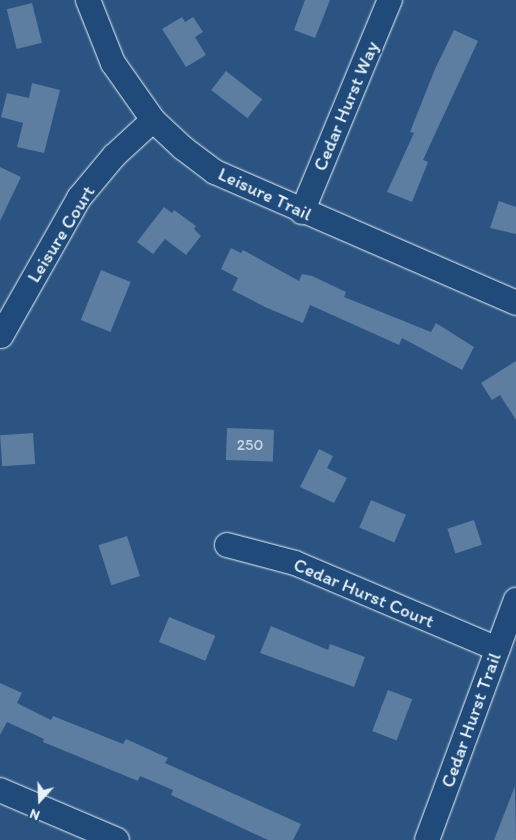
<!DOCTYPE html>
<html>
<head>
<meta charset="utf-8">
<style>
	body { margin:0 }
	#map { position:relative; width:516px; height:840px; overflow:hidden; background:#2b5482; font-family:Itim,sans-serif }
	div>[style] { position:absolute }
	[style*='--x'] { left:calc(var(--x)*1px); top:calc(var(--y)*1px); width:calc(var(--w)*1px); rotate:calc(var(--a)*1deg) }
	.building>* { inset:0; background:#5d7da1; transform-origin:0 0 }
	.roads { filter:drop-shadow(0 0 1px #e8f1f8) drop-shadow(0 0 1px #e8f1f8) }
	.street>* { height:24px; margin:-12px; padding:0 12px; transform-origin:12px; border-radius:12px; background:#1f4a7a }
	span { translate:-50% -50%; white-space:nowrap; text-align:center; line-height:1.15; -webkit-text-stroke:4px #1f4a7a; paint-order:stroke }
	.number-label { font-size:16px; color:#c5d4e2 }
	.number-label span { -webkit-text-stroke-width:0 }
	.street-label { font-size:19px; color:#e8f1f8 }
	.north { position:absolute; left:15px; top:775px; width:50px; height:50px; -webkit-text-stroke:4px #1f4a7a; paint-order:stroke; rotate:200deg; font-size:14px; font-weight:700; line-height:20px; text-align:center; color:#e8f1f8 }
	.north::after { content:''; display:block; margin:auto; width:18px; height:22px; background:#e8f1f8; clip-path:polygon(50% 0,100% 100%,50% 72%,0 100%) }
</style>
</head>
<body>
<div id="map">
	<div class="building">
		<div style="clip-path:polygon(305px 0,330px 0,315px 38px,294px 30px)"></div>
		<div style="left:32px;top:3px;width:41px;height:26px;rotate:76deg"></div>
		<div style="clip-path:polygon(182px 17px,185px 22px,193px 17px,203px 32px,195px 37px,206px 55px,186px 67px,162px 29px)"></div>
		<div style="clip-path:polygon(454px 30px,478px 41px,423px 160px,428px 162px,412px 202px,387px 192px,414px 133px,410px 132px,435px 69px)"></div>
		<div style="left:226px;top:71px;width:46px;height:24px;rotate:38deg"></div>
		<div style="clip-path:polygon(32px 83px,60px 90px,44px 153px,17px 147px,23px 123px,1px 117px,7px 93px,29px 98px)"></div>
		<div style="clip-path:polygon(0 167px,21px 177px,0 221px)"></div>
		<div style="clip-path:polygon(499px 201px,516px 207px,516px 234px,490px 228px)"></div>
		<div style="clip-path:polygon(164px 207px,172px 213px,174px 210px,196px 226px,194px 229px,201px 236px,186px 255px,165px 239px,153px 254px,137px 242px)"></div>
		<div style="clip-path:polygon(231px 248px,241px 253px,243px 250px,299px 281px,302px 274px,312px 276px,346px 292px,344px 297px,431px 332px,436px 323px,474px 347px,462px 370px,402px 338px,399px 345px,310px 305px,303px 323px,265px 307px,232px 290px,238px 278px,221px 269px)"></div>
		<div style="left:101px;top:270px;width:32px;height:54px;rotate:22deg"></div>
		<div style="clip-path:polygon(516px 361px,516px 420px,500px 395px,492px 400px,481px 383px)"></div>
		<div style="left:227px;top:428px;width:47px;height:32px;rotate:2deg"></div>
		<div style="left:33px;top:433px;width:31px;height:33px;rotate:86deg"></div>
		<div style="clip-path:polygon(319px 449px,333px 456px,327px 468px,347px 478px,334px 503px,300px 487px)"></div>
		<div style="left:371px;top:500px;width:38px;height:30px;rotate:23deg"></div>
		<div style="left:474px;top:520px;width:26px;height:28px;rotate:72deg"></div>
		<div style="left:127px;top:536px;width:42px;height:30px;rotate:72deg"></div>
		<div style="left:169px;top:617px;width:50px;height:27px;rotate:22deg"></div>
		<div style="clip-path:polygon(271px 626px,328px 650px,330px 644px,365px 657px,354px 687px,260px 653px)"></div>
		<div style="clip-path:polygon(0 683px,22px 693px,17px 703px,51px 720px,53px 716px,123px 744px,126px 739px,168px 758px,165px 763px,301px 824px,293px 840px,268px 840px,171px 795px,173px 790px,140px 776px,138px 781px,43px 742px,44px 739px,7px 722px,0 735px)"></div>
		<div style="left:388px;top:690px;width:26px;height:44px;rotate:21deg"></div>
		<div style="clip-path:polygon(515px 786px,516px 840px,494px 840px)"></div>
	</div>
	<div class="roads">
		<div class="street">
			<div style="--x:88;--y:0;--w:68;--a:68.4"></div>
			<div style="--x:113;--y:63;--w:70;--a:54.9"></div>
			<div style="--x:153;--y:120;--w:41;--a:43"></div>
			<div style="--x:183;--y:148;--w:40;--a:37"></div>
			<div style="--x:215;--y:172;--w:328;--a:23.5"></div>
			<div style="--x:302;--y:212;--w:230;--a:-67.5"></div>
			<div style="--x:1;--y:336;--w:159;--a:-60.5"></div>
			<div style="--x:79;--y:198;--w:55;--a:-50.2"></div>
			<div style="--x:114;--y:156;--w:53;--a:-42.7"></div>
			<div style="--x:227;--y:545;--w:70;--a:14.8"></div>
			<div style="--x:295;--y:563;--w:220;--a:23"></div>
			<div style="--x:0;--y:790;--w:127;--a:23.1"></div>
			<div style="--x:427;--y:840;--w:256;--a:-69.7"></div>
		</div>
	</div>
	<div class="number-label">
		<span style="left:250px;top:445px">250</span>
	</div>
	<div class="street-label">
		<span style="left:346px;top:106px;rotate:-67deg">Cedar Hurst Way</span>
		<span style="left:265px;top:194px;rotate:25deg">Leisure Trail</span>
		<span style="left:61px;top:234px;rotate:-58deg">Leisure Court</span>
		<span style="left:364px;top:593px;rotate:23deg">Cedar Hurst Court</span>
		<span style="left:471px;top:720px;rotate:-70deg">Cedar Hurst Trail</span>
	</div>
	<div class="north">N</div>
</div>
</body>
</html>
